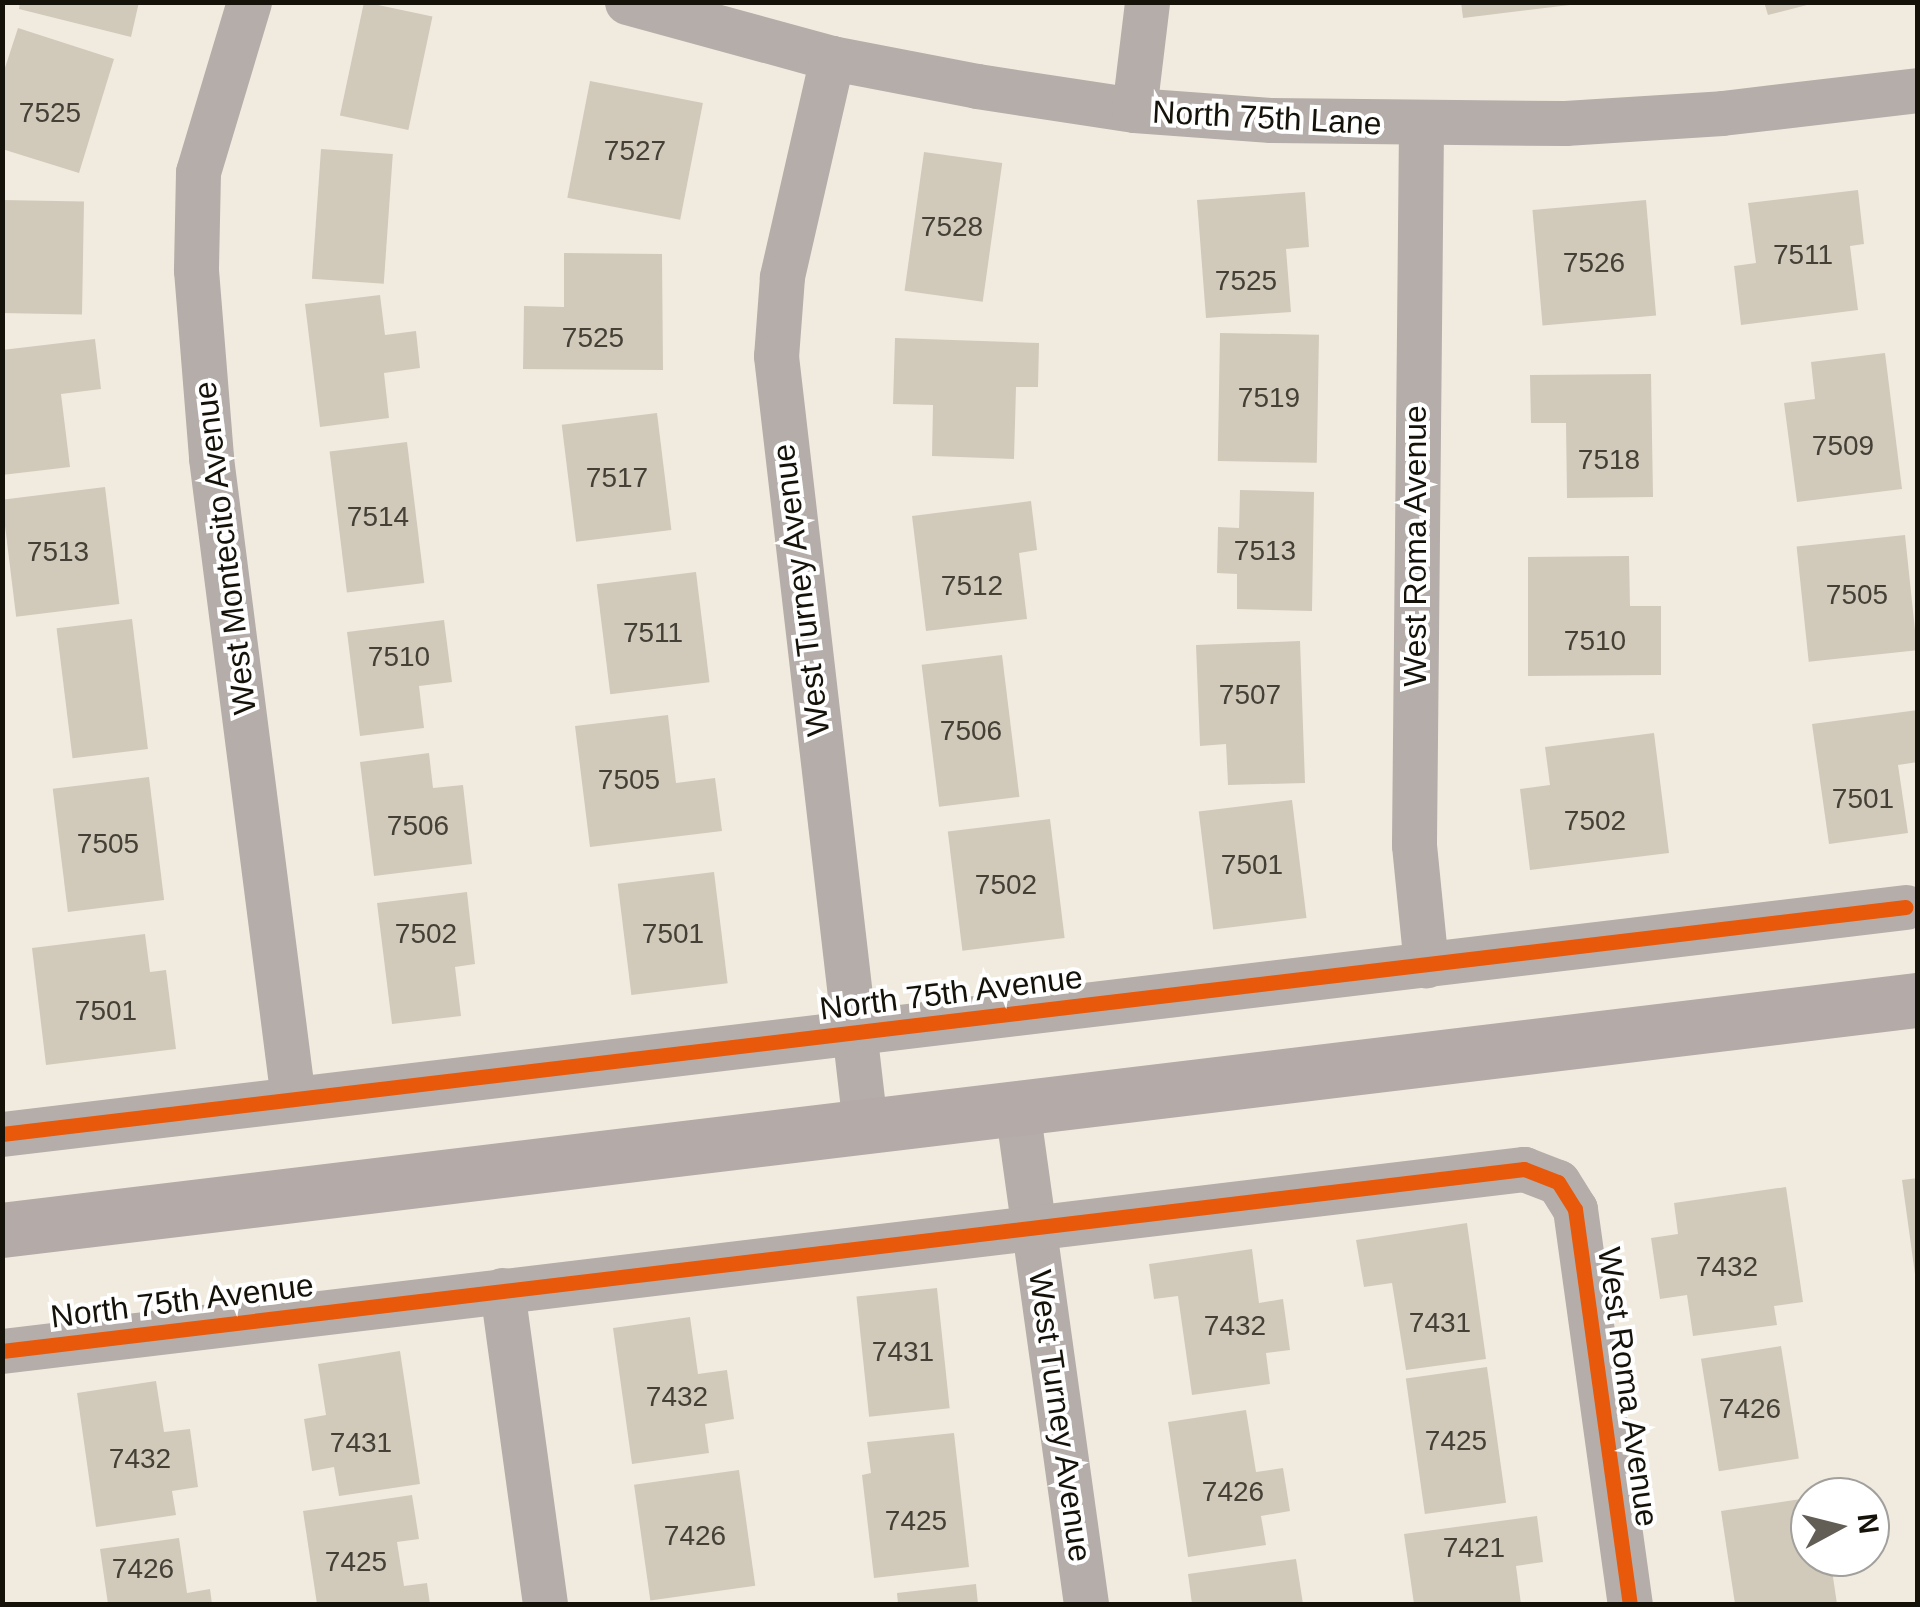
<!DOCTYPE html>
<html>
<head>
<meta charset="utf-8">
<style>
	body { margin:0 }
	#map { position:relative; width:1920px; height:1607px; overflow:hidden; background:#f1ebdf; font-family:Helvetica,sans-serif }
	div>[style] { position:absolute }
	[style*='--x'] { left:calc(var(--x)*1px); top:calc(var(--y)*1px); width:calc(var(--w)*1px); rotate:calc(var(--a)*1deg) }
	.building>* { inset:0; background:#d1cabb; transform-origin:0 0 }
	.street>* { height:45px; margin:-22.5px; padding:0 22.5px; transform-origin:22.5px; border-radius:22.5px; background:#b5ada9 }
	.secondary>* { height:55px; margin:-27.5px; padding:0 27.5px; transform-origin:27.5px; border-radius:27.5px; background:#b4aaa7 }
	.cycleway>* { height:15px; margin:-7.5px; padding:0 7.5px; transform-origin:7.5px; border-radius:7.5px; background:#e8590c }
	span { translate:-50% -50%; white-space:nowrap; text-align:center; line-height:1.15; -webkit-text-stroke:8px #fff; paint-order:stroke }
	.number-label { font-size:28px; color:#444036 }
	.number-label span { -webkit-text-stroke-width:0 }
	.street-label { font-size:32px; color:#15120a }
	.frame { position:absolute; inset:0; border:5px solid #15120a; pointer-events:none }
	.north { position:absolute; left:1790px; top:1477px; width:100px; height:100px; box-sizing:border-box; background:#fff; border:2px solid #a1a09d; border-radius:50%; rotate:83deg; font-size:28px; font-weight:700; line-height:40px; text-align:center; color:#15120a }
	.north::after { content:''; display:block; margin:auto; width:35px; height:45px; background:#625e55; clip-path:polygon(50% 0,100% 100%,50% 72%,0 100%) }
</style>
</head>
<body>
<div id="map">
	<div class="building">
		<div style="clip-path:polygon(20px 2px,139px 2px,131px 37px,19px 9px)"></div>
		<div style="left:364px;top:2px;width:70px;height:116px;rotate:12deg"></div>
		<div style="clip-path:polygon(1461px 2px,1570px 2px,1570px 5px,1463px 18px)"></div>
		<div style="clip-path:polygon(1764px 2px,1811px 2px,1811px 4px,1768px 15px)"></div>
		<div style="clip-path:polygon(18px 28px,114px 59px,79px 173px,2px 149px,2px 77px)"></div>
		<div style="left:590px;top:81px;width:115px;height:119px;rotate:11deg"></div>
		<div style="left:321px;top:149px;width:72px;height:130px;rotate:4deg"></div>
		<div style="left:924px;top:152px;width:79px;height:140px;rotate:8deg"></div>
		<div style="clip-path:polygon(1858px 190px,1864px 244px,1850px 246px,1858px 310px,1741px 325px,1734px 266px,1756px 263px,1748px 203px)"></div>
		<div style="clip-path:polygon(1305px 192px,1309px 247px,1286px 249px,1291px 312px,1206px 318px,1197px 200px)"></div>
		<div style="left:2px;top:200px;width:82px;height:113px;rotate:1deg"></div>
		<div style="left:1646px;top:200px;width:116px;height:114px;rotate:85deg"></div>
		<div style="clip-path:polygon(564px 253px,662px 254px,663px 370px,523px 369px,524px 306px,564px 307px)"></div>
		<div style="clip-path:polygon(380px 295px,385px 335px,416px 331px,420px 368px,384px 373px,389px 418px,320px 427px,305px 304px)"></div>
		<div style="left:1220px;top:333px;width:99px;height:128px;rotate:1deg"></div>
		<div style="clip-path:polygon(895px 338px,1039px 343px,1038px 387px,1016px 387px,1014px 459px,932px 456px,933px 405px,893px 404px)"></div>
		<div style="clip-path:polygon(95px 339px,101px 389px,61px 394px,70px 467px,2px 475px,2px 350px)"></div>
		<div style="clip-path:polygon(1885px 353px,1902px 489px,1797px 502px,1784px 403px,1815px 399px,1811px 362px)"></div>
		<div style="clip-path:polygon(1651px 374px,1653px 497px,1567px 498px,1566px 423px,1531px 423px,1530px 375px)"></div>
		<div style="left:657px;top:413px;width:118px;height:96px;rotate:83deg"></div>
		<div style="left:407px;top:442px;width:142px;height:78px;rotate:83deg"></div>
		<div style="left:105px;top:487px;width:118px;height:104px;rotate:83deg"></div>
		<div style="clip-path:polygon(1240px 490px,1314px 492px,1312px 611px,1237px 609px,1237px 574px,1217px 573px,1218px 527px,1239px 528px)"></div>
		<div style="clip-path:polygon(1031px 501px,1037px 550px,1019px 553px,1027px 619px,926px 631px,912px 516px)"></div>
		<div style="left:1905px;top:535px;width:116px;height:109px;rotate:84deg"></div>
		<div style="clip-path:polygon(1629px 556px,1630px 606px,1661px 606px,1661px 675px,1528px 676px,1528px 557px)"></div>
		<div style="left:696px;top:572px;width:111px;height:100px;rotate:83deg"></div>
		<div style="left:132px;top:619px;width:131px;height:76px;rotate:83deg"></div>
		<div style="clip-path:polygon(444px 620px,452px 682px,419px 686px,424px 728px,360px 736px,347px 632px)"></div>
		<div style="clip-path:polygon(1300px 641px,1305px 783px,1228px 785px,1226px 744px,1200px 746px,1196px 645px)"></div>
		<div style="left:1002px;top:655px;width:143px;height:81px;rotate:83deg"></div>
		<div style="clip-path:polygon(1918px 710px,1918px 762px,1898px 765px,1908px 833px,1829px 844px,1812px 724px)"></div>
		<div style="clip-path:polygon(668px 715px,676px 783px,715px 778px,722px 831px,590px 847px,575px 726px)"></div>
		<div style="clip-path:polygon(1654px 733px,1669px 853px,1530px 870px,1520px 789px,1550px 785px,1545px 747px)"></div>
		<div style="clip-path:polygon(429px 753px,433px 788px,463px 785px,472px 864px,374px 876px,360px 762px)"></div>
		<div style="left:149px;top:777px;width:124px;height:97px;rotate:83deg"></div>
		<div style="left:1292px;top:800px;width:119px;height:94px;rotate:83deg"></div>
		<div style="left:1050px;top:819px;width:120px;height:103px;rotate:83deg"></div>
		<div style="left:714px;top:872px;width:112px;height:97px;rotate:83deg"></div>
		<div style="clip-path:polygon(467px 892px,475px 964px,455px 967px,461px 1016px,392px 1024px,377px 903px)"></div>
		<div style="clip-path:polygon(145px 934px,150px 972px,166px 970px,176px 1049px,46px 1065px,32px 948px)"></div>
		<div style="clip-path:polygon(1918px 1178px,1918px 1274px,1915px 1274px,1902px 1180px)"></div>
		<div style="clip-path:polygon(1786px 1187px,1803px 1302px,1774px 1306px,1777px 1325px,1693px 1336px,1687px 1295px,1660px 1299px,1651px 1238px,1678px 1234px,1674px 1203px)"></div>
		<div style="clip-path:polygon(1467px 1223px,1486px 1359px,1406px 1370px,1392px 1283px,1364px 1287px,1356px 1240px)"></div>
		<div style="clip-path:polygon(1252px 1249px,1259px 1303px,1283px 1299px,1290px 1350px,1266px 1353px,1270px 1384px,1192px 1395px,1178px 1296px,1154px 1299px,1149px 1264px)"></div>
		<div style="left:937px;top:1288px;width:121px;height:81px;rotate:84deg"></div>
		<div style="clip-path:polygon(690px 1317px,698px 1374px,727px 1370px,734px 1419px,705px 1424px,709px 1453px,632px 1464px,613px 1328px)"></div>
		<div style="left:1781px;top:1346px;width:114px;height:81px;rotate:81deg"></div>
		<div style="clip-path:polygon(400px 1351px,420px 1484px,339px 1496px,334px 1467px,312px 1471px,304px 1419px,326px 1415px,318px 1364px)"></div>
		<div style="left:1487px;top:1367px;width:137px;height:82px;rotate:82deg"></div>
		<div style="clip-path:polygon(156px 1381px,164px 1432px,190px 1429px,198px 1487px,172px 1491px,176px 1515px,96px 1527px,77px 1393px)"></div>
		<div style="clip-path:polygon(1246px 1410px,1256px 1472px,1283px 1468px,1290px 1511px,1261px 1516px,1266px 1545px,1188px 1557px,1168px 1422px)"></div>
		<div style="clip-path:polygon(954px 1433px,969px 1567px,874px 1578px,862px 1475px,871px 1473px,867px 1442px)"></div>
		<div style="left:739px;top:1470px;width:117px;height:106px;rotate:82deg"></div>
		<div style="clip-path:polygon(412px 1495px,419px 1539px,397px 1542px,404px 1586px,427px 1583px,430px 1604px,317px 1604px,303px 1511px)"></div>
		<div style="clip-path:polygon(1801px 1499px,1810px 1557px,1830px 1557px,1837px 1604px,1735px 1604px,1721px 1511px)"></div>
		<div style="clip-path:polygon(1537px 1516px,1543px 1562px,1516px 1566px,1521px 1604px,1414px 1604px,1404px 1534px)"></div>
		<div style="clip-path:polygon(179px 1538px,187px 1593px,210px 1589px,212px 1604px,108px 1604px,100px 1549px)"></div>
		<div style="clip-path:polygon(1296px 1559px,1303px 1604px,1192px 1604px,1188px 1574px)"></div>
		<div style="clip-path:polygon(976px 1584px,978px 1604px,898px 1604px,897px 1593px)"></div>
	</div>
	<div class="street">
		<div style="--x:249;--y:2;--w:177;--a:106.7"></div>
		<div style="--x:198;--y:172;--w:98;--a:91.2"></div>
		<div style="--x:196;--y:270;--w:189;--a:85.4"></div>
		<div style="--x:211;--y:458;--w:646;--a:82.71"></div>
		<div style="--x:627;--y:2;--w:213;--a:15.3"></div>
		<div style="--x:832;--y:58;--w:148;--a:10.9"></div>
		<div style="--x:977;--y:86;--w:159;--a:8.7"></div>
		<div style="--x:1134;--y:110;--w:137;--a:4.2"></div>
		<div style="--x:1271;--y:120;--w:294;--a:0.6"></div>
		<div style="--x:1565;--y:123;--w:157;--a:-3.6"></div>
		<div style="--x:1722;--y:113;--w:197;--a:-6.7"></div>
		<div style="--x:832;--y:58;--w:225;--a:102.9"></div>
		<div style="--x:782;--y:277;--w:79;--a:94.3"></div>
		<div style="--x:776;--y:356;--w:774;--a:83.4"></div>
		<div style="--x:1134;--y:110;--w:109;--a:-83.1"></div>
		<div style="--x:1421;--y:126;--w:719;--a:90.56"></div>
		<div style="--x:1414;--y:845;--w:121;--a:84.3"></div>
		<div style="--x:1017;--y:1108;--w:501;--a:82.08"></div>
		<div style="--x:2;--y:1134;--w:1917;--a:-6.8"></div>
		<div style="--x:502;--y:1290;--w:317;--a:82.2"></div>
		<div style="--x:2;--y:1351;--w:1533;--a:-6.82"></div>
		<div style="--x:1524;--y:1169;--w:36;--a:21"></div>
		<div style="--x:1558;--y:1182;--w:32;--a:58"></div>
		<div style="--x:1575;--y:1209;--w:399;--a:82.1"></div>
	</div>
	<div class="secondary">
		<div style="--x:2;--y:1230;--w:1930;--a:-6.85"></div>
	</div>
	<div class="cycleway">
		<div style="--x:2;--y:1134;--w:1917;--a:-6.8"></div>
		<div style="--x:2;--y:1351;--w:1533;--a:-6.82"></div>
		<div style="--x:1524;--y:1169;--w:36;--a:21"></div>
		<div style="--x:1558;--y:1182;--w:32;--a:58"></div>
		<div style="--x:1575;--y:1209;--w:399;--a:82.1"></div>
	</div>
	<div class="number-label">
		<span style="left:50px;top:113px">7525</span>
		<span style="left:635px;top:151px">7527</span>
		<span style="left:952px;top:227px">7528</span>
		<span style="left:1803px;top:255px">7511</span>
		<span style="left:1594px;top:263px">7526</span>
		<span style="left:1246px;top:281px">7525</span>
		<span style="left:593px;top:338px">7525</span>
		<span style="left:1269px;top:398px">7519</span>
		<span style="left:1843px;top:446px">7509</span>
		<span style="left:1609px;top:460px">7518</span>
		<span style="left:617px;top:478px">7517</span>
		<span style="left:378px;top:517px">7514</span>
		<span style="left:1265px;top:551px">7513</span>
		<span style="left:58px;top:552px">7513</span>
		<span style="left:972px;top:586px">7512</span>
		<span style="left:1857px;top:595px">7505</span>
		<span style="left:653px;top:633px">7511</span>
		<span style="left:1595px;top:641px">7510</span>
		<span style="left:399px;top:657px">7510</span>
		<span style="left:1250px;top:695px">7507</span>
		<span style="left:971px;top:731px">7506</span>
		<span style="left:629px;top:780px">7505</span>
		<span style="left:1863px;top:799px">7501</span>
		<span style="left:1595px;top:821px">7502</span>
		<span style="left:418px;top:826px">7506</span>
		<span style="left:108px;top:844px">7505</span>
		<span style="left:1252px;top:865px">7501</span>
		<span style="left:1006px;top:885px">7502</span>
		<span style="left:426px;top:934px">7502</span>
		<span style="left:673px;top:934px">7501</span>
		<span style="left:106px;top:1011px">7501</span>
		<span style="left:1727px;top:1267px">7432</span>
		<span style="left:1440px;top:1323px">7431</span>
		<span style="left:1235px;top:1326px">7432</span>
		<span style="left:903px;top:1352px">7431</span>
		<span style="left:677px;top:1397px">7432</span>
		<span style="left:1750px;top:1409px">7426</span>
		<span style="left:1456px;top:1441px">7425</span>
		<span style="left:361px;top:1443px">7431</span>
		<span style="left:140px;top:1459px">7432</span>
		<span style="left:1233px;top:1492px">7426</span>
		<span style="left:916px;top:1521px">7425</span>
		<span style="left:695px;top:1536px">7426</span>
		<span style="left:1474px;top:1548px">7421</span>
		<span style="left:356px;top:1562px">7425</span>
		<span style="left:143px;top:1569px">7426</span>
	</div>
	<div class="street-label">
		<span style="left:1267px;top:118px;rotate:3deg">North 75th Lane</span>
		<span style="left:1415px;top:546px;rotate:-90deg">West Roma Avenue</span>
		<span style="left:225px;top:548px;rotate:-97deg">West Montecito Avenue</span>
		<span style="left:801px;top:590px;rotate:-97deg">West Turney Avenue</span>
		<span style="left:951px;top:993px;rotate:-7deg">North 75th Avenue</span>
		<span style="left:182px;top:1301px;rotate:-7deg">North 75th Avenue</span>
		<span style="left:1628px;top:1387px;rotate:82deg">West Roma Avenue</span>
		<span style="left:1060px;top:1416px;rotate:82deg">West Turney Avenue</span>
	</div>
	<div class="frame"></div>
	<div class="north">N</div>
</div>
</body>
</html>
